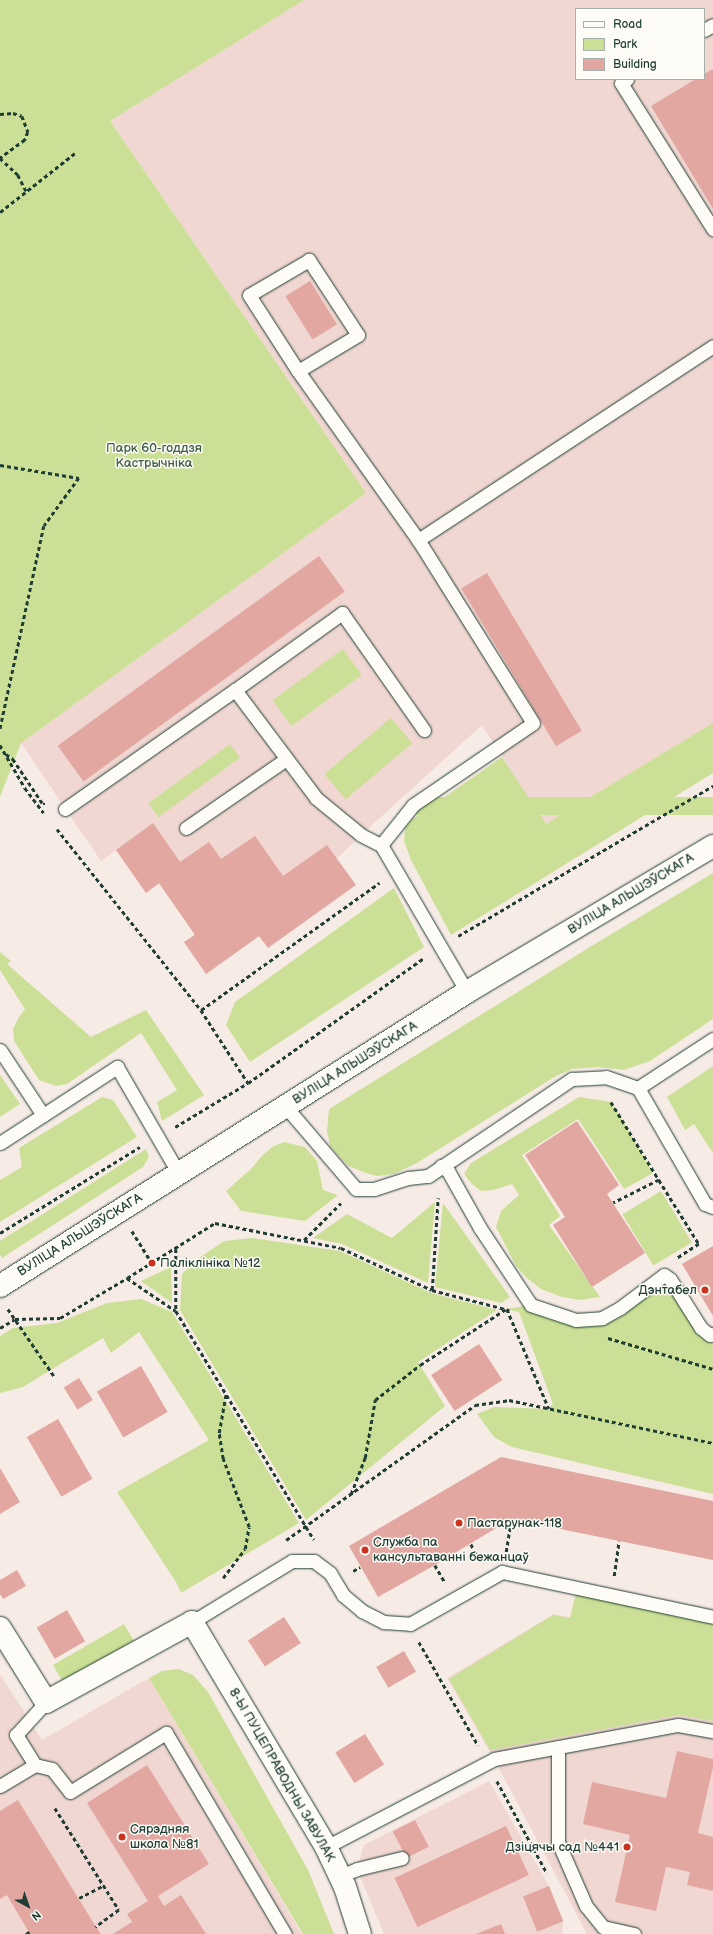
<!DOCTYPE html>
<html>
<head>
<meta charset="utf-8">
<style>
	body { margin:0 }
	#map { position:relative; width:713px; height:1934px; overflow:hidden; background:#f7ebe6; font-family:"Balsamiq Sans",sans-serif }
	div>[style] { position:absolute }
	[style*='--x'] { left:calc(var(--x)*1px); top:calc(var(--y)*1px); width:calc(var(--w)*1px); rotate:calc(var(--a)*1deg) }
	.built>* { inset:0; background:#f0d7d1 }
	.green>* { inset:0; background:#cbe096; transform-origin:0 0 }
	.building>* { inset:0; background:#e1a7a0; transform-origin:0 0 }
	.path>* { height:2.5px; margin-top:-1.25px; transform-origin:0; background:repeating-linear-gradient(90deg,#1f3d34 0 4px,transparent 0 7px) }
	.roads { filter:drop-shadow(0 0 1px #1f3d34) drop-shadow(0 0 1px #1f3d34) }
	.service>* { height:13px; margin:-6.5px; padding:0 6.5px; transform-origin:6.5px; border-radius:6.5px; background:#fdfcf7 }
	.minor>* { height:22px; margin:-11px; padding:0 11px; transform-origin:11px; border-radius:11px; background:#fdfcf7 }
	.secondary>* { height:22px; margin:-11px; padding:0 11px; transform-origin:11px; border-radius:11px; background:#fdfcf7 }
	.dots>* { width:11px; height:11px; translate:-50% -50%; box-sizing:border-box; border:2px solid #fdfcf7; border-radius:50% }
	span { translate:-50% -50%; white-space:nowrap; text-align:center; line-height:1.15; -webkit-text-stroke:3px #fdfcf7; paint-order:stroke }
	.park-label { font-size:13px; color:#415e48 }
	.street-label { font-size:13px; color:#1f3d34 }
	.poi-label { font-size:13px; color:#1f3d34 }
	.left { translate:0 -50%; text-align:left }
	.right { translate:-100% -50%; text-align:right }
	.legend { position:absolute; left:575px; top:8px; width:130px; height:72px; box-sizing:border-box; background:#fdfcf7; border:1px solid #a4b0a9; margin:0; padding:5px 7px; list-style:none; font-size:12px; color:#1f3d34 }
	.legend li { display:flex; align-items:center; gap:8px; height:20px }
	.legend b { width:20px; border:1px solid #a4b0a9 }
	.north { position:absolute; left:8px; top:1886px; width:40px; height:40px; -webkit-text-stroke:3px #fdfcf7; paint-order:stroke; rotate:140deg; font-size:11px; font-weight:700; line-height:16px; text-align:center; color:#1f3d34 }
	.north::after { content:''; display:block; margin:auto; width:14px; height:18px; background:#1f3d34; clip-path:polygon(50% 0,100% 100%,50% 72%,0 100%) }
</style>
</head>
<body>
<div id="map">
	<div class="built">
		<div style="clip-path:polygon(evenodd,304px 0,713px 0,713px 723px,546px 825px,482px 725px,361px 835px,259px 936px,206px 974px,184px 942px,195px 934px,159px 884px,146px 893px,116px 850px,101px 861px,21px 743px,366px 493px,110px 121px,304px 0,576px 9px,704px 9px,704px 79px,576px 79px,576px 9px)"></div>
		<div style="clip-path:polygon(554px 1614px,713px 1648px,713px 1934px,587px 1934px,494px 1759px,447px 1678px)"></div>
		<div style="clip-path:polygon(0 1674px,42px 1740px,149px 1678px,302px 1934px,0 1934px)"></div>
		<div style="clip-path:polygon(489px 1781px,549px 1886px,563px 1921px,562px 1934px,384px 1934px,357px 1869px,364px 1845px)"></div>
	</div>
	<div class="green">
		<div style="clip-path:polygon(0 0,304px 0,110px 121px,366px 493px,21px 743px,0 797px)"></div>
		<div style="left:343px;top:649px;width:32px;height:87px;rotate:54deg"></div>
		<div style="left:391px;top:718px;width:33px;height:87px;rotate:50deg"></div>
		<div style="clip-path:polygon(713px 723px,713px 773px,451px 935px,411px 860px,404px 841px,405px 828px,412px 820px,502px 757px,546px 824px)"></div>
		<div style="left:230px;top:744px;width:17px;height:101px;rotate:54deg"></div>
		<div style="left:713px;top:797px;width:18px;height:297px;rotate:90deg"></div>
		<div style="clip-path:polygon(713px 873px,713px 1019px,650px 1061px,624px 1070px,598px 1067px,572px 1069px,556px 1076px,417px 1163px,394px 1174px,377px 1176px,363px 1172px,347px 1165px,330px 1146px,327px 1131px,329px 1109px,590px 947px)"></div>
		<div style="clip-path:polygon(394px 888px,424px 947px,250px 1062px,226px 1025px,235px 1002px)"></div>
		<div style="clip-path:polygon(0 952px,11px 961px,7px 964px,91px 1037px,146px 1010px,204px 1095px,162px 1121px,157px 1102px,177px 1090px,141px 1033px,67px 1084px,56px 1086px,39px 1080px,14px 1041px,13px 1029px,19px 1017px,25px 1009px,0 970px)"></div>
		<div style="clip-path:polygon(713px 1066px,713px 1153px,694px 1124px,685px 1130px,667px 1097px)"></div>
		<div style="clip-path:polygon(0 1075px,20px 1104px,0 1117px)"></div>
		<div style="clip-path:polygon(102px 1097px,113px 1100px,137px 1137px,0 1222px,0 1180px,22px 1167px,19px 1148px)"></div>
		<div style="clip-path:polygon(579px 1097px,612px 1102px,653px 1173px,624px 1189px,578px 1119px,522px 1155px,560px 1216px,549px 1225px,600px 1297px,580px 1300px,562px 1297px,541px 1289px,527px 1278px,516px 1266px,496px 1227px,501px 1211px,519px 1195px,512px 1184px,493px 1190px,481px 1191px,472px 1184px,464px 1174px,471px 1163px)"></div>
		<div style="clip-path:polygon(284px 1142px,305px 1147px,317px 1161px,323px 1190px,338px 1195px,305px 1221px,241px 1211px,226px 1191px,251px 1169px,261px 1157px,272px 1147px)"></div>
		<div style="clip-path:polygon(146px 1149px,149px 1157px,143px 1167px,2px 1258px,0 1254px,0 1241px)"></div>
		<div style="left:661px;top:1191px;width:60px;height:45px;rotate:59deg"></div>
		<div style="clip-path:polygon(435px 1202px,428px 1283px,342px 1244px,313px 1238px,347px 1214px,392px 1238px)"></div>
		<div style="clip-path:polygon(443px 1203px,510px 1297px,501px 1303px,435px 1287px)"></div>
		<div style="clip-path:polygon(253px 1238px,340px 1251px,431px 1293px,497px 1310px,418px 1362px,445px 1406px,306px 1520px,180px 1310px,182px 1274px,199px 1258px,224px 1241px)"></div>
		<div style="clip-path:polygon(171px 1267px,172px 1303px,141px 1281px)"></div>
		<div style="clip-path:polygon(664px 1275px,713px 1334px,713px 1494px,512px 1447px,494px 1437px,477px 1414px,494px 1407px,548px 1409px,553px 1404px,519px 1312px,506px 1309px,531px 1305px,576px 1320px,602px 1318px)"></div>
		<div style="clip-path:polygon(141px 1299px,172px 1312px,299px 1523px,181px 1593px,176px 1582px,117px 1492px,209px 1440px,139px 1332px,111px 1353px,103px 1338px,23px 1387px,0 1393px,0 1336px,13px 1328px,57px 1323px,107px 1303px)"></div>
		<div style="clip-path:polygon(576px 1593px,713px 1621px,713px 1721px,679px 1715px,490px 1750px,449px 1679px,553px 1615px,570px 1618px)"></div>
		<div style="left:124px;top:1624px;width:20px;height:82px;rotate:60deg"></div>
		<div style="clip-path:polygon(179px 1669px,193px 1675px,208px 1692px,308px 1870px,334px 1934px,303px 1934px,149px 1678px,162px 1671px)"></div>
	</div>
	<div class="building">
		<div style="clip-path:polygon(713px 69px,713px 209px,651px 106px,696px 79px,704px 79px,704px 74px)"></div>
		<div style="left:310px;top:281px;width:51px;height:29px;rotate:58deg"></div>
		<div style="left:319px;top:556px;width:44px;height:323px;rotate:54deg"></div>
		<div style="left:487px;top:573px;width:184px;height:30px;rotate:59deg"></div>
		<div style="clip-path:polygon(153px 823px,180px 862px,209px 842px,221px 859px,255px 836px,283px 876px,327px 845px,356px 885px,268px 948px,259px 936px,206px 974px,184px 942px,195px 935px,159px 883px,146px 893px,116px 850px)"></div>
		<div style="clip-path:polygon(577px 1121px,619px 1185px,607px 1194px,645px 1253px,592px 1287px,553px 1225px,565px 1217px,525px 1155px)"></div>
		<div style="clip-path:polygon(713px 1246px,713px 1316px,682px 1264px)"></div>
		<div style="left:479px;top:1344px;width:43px;height:57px;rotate:57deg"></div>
		<div style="left:141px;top:1366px;width:53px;height:51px;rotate:60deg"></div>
		<div style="left:79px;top:1378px;width:26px;height:18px;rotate:58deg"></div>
		<div style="left:58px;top:1419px;width:69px;height:36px;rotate:60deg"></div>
		<div style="clip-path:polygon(501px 1457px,713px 1501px,713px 1560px,511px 1519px,435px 1565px,378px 1597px,349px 1546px)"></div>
		<div style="clip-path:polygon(0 1468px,20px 1502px,0 1514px)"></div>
		<div style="clip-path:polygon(17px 1570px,26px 1586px,3px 1599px,0 1594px,0 1580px)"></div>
		<div style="left:67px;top:1610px;width:36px;height:35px;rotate:60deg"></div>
		<div style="left:284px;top:1617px;width:31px;height:43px;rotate:57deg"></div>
		<div style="left:404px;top:1651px;width:24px;height:32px;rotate:60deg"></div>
		<div style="left:365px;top:1734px;width:36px;height:35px;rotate:58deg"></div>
		<div style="clip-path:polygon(677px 1751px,713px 1759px,713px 1767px,698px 1833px,713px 1837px,713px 1891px,687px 1885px,690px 1872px,666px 1867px,656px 1911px,615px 1902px,630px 1835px,583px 1824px,592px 1782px,666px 1798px)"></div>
		<div style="clip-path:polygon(147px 1765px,209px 1864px,158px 1896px,164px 1906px,181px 1895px,206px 1934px,113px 1934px,132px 1922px,127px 1914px,148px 1901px,87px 1803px)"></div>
		<div style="clip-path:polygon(18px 1800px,96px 1927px,101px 1934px,30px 1934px,7px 1895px,0 1899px,0 1811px)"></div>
		<div style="left:415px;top:1820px;width:30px;height:25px;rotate:63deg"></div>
		<div style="left:506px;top:1826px;width:54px;height:123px;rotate:65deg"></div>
		<div style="left:549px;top:1886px;width:38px;height:28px;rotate:68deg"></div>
		<div style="clip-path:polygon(501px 1924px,505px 1934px,476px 1934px)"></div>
	</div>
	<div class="path">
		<div style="--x:0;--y:114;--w:13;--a:-4"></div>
		<div style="--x:13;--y:113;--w:9;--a:18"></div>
		<div style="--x:22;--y:116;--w:17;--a:69"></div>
		<div style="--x:28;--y:132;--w:9;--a:111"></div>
		<div style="--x:25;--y:140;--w:31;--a:144"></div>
		<div style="--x:0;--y:158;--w:25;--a:43"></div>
		<div style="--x:18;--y:175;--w:18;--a:63"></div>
		<div style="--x:0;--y:212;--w:95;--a:-38.2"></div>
		<div style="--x:0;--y:465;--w:80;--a:9.3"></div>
		<div style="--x:79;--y:478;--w:59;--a:126.1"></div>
		<div style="--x:44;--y:526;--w:209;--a:102.2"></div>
		<div style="--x:0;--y:745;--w:50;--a:59.8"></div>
		<div style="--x:25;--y:788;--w:31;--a:53"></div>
		<div style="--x:6;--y:754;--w:9;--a:36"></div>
		<div style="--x:13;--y:759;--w:54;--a:56.3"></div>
		<div style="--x:43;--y:804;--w:2;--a:0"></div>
		<div style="--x:57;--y:829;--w:231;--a:51.5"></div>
		<div style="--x:201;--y:1010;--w:87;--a:57.2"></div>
		<div style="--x:458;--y:936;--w:296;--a:-30.5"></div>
		<div style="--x:201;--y:1010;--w:219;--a:-35.5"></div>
		<div style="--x:611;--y:1102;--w:92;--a:58.4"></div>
		<div style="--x:659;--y:1180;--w:51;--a:153.4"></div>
		<div style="--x:175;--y:1127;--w:85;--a:-31.1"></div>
		<div style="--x:248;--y:1083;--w:216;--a:-35.4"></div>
		<div style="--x:659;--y:1180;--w:75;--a:58"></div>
		<div style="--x:699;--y:1244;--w:27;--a:147"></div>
		<div style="--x:132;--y:1231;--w:38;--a:58"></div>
		<div style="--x:0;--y:1233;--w:164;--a:-31.6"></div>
		<div style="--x:304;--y:1240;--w:52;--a:-45"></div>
		<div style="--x:176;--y:1249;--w:62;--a:90"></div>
		<div style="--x:127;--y:1278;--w:104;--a:-32"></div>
		<div style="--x:215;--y:1223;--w:128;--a:11.2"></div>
		<div style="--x:341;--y:1248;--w:100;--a:24.8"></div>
		<div style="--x:432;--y:1290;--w:80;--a:14.6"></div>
		<div style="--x:432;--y:1290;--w:92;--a:-86.3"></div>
		<div style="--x:8;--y:1309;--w:81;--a:55.5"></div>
		<div style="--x:507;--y:1309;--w:108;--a:67.2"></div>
		<div style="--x:0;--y:1328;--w:17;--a:-31"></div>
		<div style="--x:15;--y:1319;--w:45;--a:-1.3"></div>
		<div style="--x:60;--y:1318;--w:78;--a:-30.8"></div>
		<div style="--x:127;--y:1278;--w:59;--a:34"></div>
		<div style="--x:176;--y:1311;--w:267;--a:58.9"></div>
		<div style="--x:608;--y:1338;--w:109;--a:16.4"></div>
		<div style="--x:351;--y:1494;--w:39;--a:-69"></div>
		<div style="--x:365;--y:1458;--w:59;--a:-80.2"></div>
		<div style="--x:375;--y:1400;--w:57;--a:-37.9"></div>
		<div style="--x:420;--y:1365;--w:103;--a:-33.1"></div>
		<div style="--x:286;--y:1540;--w:232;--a:-35.5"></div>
		<div style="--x:475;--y:1405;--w:34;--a:-8"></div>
		<div style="--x:509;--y:1400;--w:208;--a:11.9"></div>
		<div style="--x:471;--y:1544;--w:19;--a:62"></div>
		<div style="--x:506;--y:1552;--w:33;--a:-81"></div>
		<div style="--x:435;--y:1565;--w:20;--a:60"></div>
		<div style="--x:353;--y:1571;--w:8;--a:-30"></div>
		<div style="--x:614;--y:1576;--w:35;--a:-82"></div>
		<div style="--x:223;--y:1578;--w:36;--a:-53"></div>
		<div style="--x:245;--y:1549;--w:22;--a:-80"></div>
		<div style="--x:249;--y:1527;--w:73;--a:-110.9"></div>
		<div style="--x:223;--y:1459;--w:26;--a:-99"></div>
		<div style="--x:219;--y:1433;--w:40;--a:-80"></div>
		<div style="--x:419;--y:1642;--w:119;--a:60.2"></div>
		<div style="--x:497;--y:1781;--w:105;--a:61.5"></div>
		<div style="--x:55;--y:1808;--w:120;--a:57.9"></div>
		<div style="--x:119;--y:1910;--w:29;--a:144"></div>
		<div style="--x:79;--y:1898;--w:28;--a:-27"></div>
		<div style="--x:26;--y:1934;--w:4;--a:-34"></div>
	</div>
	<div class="roads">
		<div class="service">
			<div style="--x:704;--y:30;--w:10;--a:-29"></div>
			<div style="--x:627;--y:79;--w:7;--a:146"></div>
			<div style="--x:621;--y:83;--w:173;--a:57.8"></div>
			<div style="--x:298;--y:371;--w:70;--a:-31"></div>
			<div style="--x:358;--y:335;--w:90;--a:-123.2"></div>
			<div style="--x:309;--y:260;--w:69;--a:149.7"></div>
			<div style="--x:249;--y:295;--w:90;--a:57.2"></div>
			<div style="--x:298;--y:371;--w:207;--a:54.6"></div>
			<div style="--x:235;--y:690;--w:132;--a:-35.7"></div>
			<div style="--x:342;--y:613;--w:143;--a:55"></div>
			<div style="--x:65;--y:809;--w:208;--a:-35"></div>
			<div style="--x:235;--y:690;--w:135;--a:53.1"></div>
			<div style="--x:316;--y:798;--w:58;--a:39.4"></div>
			<div style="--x:361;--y:835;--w:22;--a:27"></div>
			<div style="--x:186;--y:828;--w:121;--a:-34.6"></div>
			<div style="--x:467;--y:992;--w:170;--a:-120.3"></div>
			<div style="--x:381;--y:845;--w:51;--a:-51.3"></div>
			<div style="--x:413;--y:805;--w:145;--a:-34.3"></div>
			<div style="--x:533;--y:723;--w:216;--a:-122.1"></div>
			<div style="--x:418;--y:540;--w:353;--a:-33.3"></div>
			<div style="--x:0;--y:1050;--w:78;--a:56.5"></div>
			<div style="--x:638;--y:1088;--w:134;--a:60"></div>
			<div style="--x:705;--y:1204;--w:9;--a:21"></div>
			<div style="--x:286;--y:1107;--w:108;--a:49.5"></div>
			<div style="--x:356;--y:1189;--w:18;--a:0"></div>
			<div style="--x:374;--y:1189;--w:36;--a:-18"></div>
			<div style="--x:408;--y:1178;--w:20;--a:-6"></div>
			<div style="--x:428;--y:1176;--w:174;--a:-34"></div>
			<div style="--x:572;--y:1079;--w:34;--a:-3"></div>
			<div style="--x:606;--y:1077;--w:34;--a:19"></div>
			<div style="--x:638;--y:1088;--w:90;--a:-33.2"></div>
			<div style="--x:0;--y:1143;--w:140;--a:-33"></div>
			<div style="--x:117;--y:1067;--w:124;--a:59.9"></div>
			<div style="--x:441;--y:1166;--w:9;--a:36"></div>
			<div style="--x:448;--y:1171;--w:65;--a:60.7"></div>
			<div style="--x:480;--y:1228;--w:92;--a:56.5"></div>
			<div style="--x:531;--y:1305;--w:47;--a:18.4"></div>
			<div style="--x:576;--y:1320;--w:26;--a:-4"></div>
			<div style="--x:602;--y:1318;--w:21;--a:-29"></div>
			<div style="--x:620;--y:1308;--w:55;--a:-36.9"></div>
			<div style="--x:664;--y:1275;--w:7;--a:34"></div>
			<div style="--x:670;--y:1279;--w:58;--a:57.7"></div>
			<div style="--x:701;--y:1328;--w:11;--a:38"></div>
			<div style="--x:710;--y:1335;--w:3;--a:-18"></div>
			<div style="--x:192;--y:1622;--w:117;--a:-31.4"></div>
			<div style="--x:292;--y:1561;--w:22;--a:0"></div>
			<div style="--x:314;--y:1561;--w:20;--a:37"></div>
			<div style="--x:330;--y:1573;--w:26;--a:59"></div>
			<div style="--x:343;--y:1595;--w:25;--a:40"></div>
			<div style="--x:362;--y:1611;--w:25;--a:27"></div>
			<div style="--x:384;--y:1622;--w:26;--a:4"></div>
			<div style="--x:410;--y:1624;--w:106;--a:-29.5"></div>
			<div style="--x:502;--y:1572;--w:216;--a:12"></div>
			<div style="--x:558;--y:1747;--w:95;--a:90"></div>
			<div style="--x:558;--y:1842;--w:70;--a:66.4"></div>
			<div style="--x:586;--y:1906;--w:27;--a:51"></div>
			<div style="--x:603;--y:1927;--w:32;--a:13"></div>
			<div style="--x:35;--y:1765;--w:36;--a:-122"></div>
			<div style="--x:16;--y:1735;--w:45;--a:-47.7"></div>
			<div style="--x:0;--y:1786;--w:41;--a:-31"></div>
			<div style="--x:35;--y:1765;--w:17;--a:13"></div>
			<div style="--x:52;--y:1769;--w:29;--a:52"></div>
			<div style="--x:70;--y:1792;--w:113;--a:-31.6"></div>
			<div style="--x:166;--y:1733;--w:234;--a:59.4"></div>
			<div style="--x:326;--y:1847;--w:190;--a:-27.6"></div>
			<div style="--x:494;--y:1759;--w:187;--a:-10.5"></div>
			<div style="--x:678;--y:1725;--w:36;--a:10"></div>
			<div style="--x:340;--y:1876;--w:18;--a:-22"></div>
			<div style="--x:357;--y:1869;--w:46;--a:-13.7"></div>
		</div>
		<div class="minor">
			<div style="--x:0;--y:1628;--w:87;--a:58.1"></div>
			<div style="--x:46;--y:1702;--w:166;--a:-28.7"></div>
			<div style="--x:192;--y:1622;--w:262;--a:59.2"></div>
			<div style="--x:326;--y:1847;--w:44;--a:64.6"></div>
			<div style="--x:345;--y:1887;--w:49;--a:72.3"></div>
		</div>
		<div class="secondary">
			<div style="--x:0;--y:1286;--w:552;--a:-32.19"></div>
			<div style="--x:467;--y:992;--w:286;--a:-30.7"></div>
		</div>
	</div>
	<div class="dots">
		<div style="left:152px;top:1263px;background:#c8321e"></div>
		<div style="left:705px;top:1290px;background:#c8321e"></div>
		<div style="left:459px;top:1523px;background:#c8321e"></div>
		<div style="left:365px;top:1550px;background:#c8321e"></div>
		<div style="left:122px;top:1837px;background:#c8321e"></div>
		<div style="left:627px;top:1847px;background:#c8321e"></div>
	</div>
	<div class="park-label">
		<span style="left:154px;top:456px">Парк 60-годдзя<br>Кастрычніка</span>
	</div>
	<div class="street-label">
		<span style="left:631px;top:894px;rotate:-31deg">ВУЛІЦА АЛЬШЭЎСКАГА</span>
		<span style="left:355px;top:1063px;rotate:-32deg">ВУЛІЦА АЛЬШЭЎСКАГА</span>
		<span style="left:80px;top:1235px;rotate:-32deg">ВУЛІЦА АЛЬШЭЎСКАГА</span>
		<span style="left:282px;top:1775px;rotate:60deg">8-Ы ПУЦЕПРАВОДНЫ ЗАВУЛАК</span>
	</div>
	<div class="poi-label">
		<span class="left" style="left:160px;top:1263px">Паліклініка №12</span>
		<span class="right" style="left:697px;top:1290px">Дэнтабел</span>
		<span class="left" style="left:467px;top:1523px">Пастарунак-118</span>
		<span class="left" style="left:373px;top:1550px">Служба па<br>кансультаванні бежанцаў</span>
		<span class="left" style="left:130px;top:1837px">Сярэдняя<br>школа №81</span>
		<span class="right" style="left:619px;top:1847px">Дзіцячы сад №441</span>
	</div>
	<ul class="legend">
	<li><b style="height:5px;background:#fdfcf7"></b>Road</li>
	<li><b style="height:11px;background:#cbe096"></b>Park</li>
	<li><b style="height:11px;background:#e1a7a0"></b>Building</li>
	</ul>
	<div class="north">N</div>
</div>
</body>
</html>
